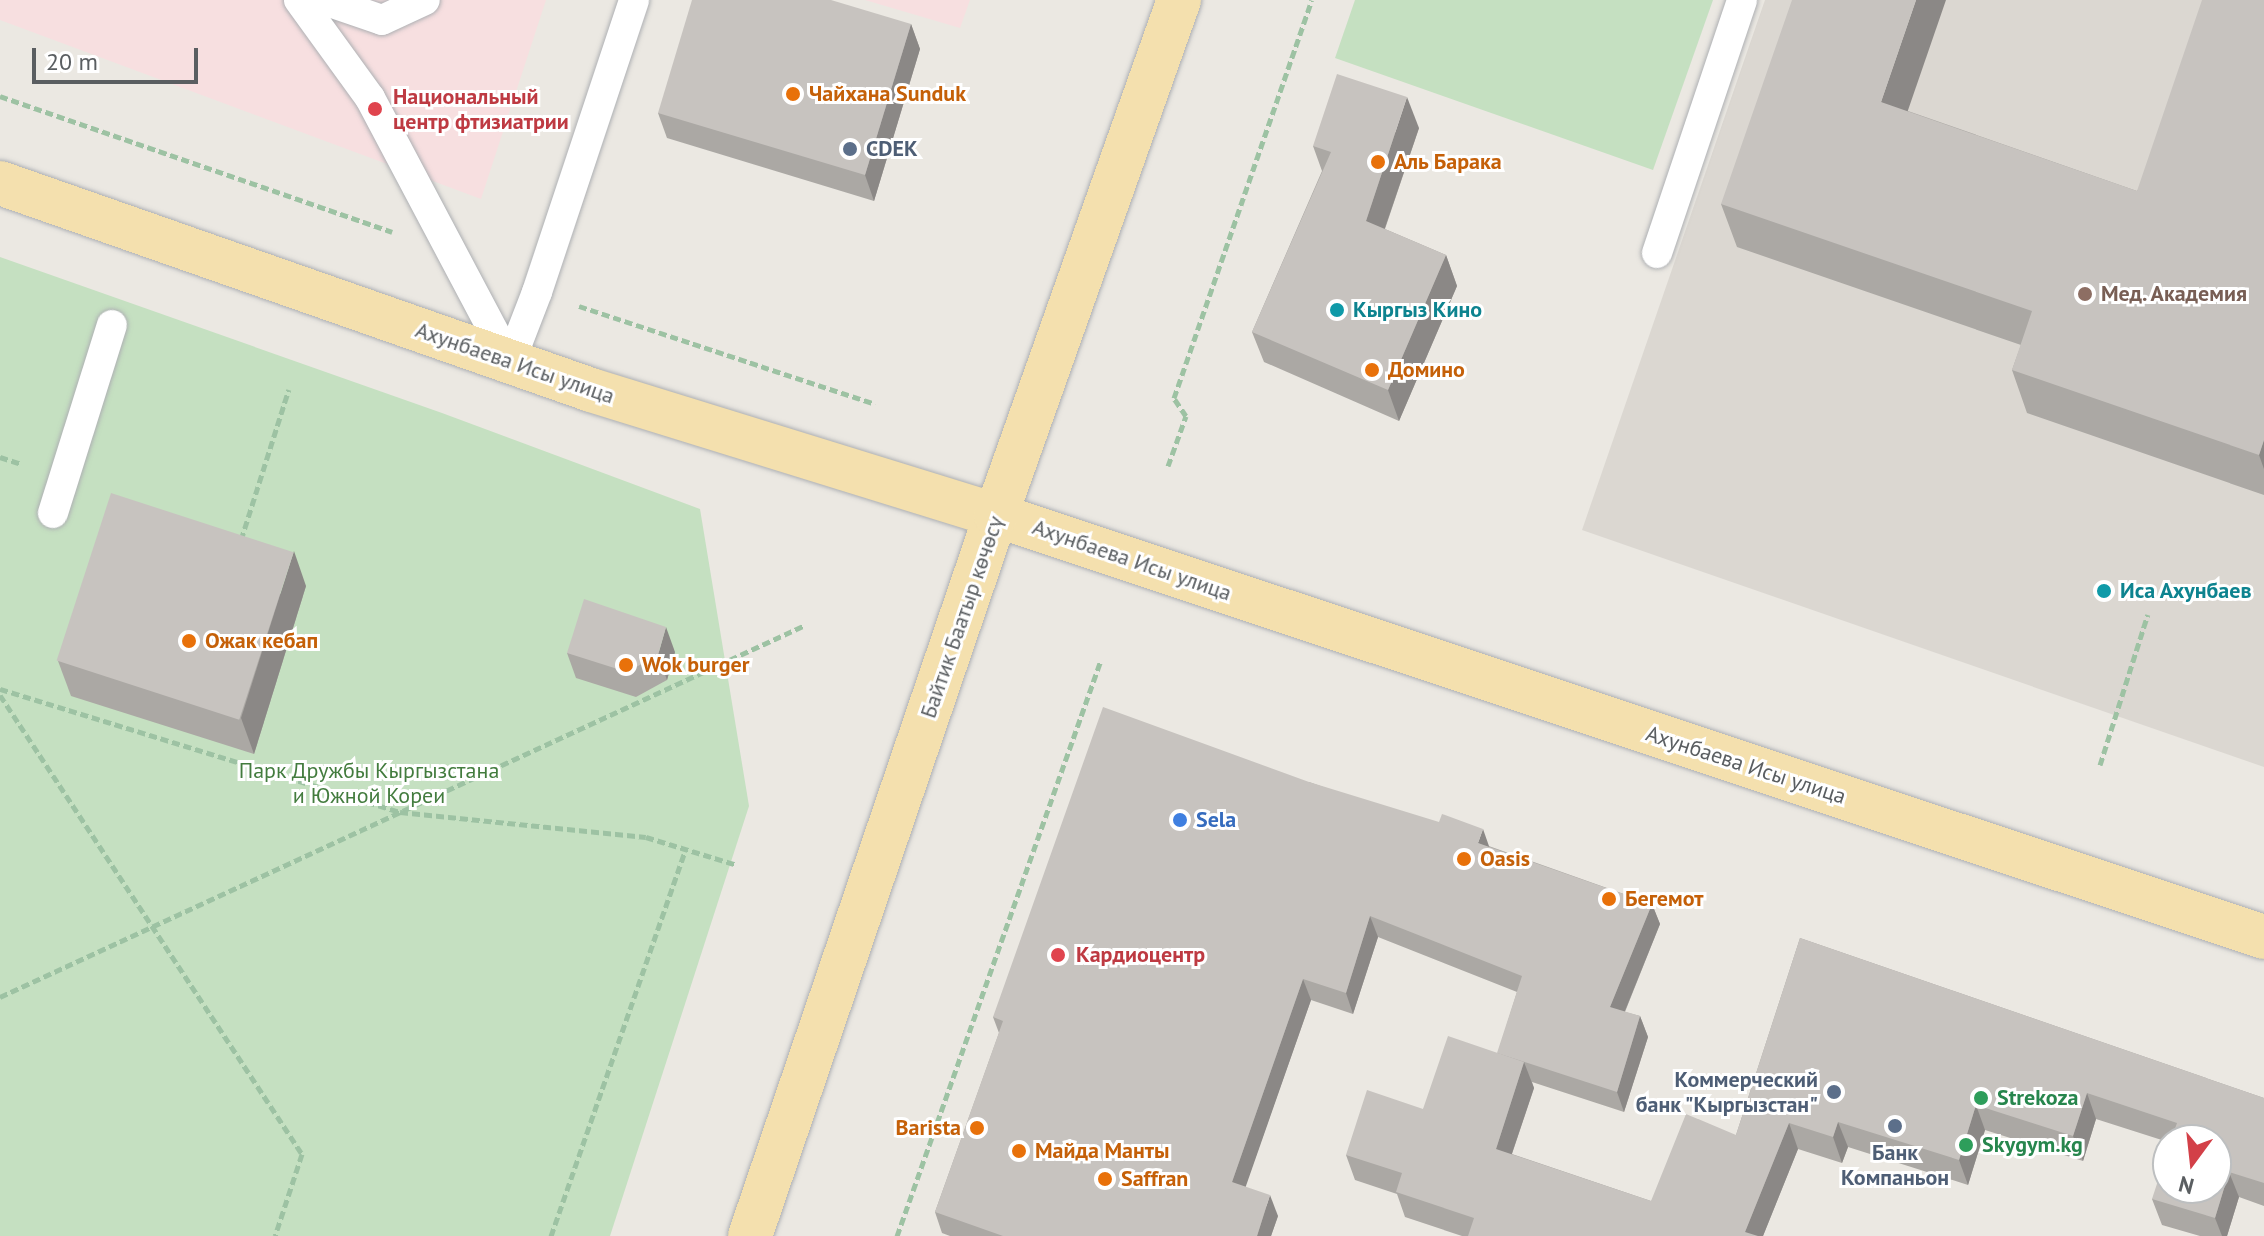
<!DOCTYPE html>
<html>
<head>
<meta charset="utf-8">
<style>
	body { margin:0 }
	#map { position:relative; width:2264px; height:1236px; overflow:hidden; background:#ebe8e2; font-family:"PT Sans",sans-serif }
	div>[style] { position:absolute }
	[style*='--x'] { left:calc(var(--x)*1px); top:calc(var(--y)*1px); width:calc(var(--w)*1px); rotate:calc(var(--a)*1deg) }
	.education>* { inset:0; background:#dbd7d1 }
	.medical>* { inset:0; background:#f7dfe0 }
	.green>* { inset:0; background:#c5e0c1 }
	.path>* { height:5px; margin-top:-2.5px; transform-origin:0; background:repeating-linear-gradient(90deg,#9dc2a3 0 8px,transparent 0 12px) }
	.roads { filter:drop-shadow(0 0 2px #aeb0b3) drop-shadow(0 0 2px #aeb0b3) }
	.service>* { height:30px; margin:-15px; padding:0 15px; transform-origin:15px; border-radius:15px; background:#fff }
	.primary>* { height:44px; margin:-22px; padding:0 22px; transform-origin:22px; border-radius:22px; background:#f4e0ae }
	.wall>* { inset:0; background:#aba8a4 }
	.shaded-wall>* { inset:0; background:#8b8886 }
	.building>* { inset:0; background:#c7c3bf; transform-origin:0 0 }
	.dots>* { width:22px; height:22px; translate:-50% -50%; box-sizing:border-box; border:4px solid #fff; border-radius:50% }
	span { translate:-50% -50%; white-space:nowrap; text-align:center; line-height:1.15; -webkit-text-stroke:6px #fff; paint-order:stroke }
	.food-label { font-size:22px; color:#c56008; font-weight:700 }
	.left { translate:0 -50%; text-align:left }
	.right { translate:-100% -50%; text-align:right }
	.health-label { font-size:22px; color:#be3a42; font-weight:700 }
	.service-label { font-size:22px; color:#4e5e75; font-weight:700 }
	.education-label { font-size:22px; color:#785e54; font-weight:700 }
	.culture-label { font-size:22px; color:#0d838f; font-weight:700 }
	.street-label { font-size:22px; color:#5a5e61 }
	.park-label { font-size:22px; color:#437c3e }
	.shop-label { font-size:22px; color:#366cbe; font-weight:700 }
	.leisure-label { font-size:22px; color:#27864d; font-weight:700 }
	.north { position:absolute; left:2152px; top:1124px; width:80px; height:80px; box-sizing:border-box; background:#fff; border:2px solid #bdbfc0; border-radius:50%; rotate:195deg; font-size:22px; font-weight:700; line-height:32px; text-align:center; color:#5a5e61 }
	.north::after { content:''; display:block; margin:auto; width:28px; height:36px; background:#d34048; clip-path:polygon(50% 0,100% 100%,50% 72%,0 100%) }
	.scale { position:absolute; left:32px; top:48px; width:166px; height:36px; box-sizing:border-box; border:4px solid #5a5e61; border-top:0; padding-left:10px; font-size:24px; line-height:28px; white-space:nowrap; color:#5a5e61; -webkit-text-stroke:6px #fff; paint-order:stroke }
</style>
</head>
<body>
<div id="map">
	<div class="education">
		<div style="clip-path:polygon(1765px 0,2264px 0,2264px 767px,1582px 530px)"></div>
	</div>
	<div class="medical">
		<div style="clip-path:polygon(0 0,546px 0,481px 199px,0 20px)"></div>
		<div style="clip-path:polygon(865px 0,970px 0,960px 28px)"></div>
	</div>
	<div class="green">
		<div style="clip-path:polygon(1355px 0,1713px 0,1653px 170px,1335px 58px)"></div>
		<div style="clip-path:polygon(0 257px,442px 413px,700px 509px,749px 806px,610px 1236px,0 1236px)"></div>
	</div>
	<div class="path">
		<div style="--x:0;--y:96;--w:415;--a:19.1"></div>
		<div style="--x:579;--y:306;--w:312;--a:18.3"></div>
		<div style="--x:0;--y:457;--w:23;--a:18"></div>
		<div style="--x:1168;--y:466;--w:53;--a:-70.2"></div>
		<div style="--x:1186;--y:416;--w:22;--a:-124"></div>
		<div style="--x:1174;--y:398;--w:421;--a:-70.9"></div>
		<div style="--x:241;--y:540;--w:158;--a:-72.4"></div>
		<div style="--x:0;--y:689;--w:418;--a:17.1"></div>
		<div style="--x:400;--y:812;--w:247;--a:5.8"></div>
		<div style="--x:646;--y:837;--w:95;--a:17.1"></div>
		<div style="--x:0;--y:695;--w:549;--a:56.66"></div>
		<div style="--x:302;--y:1154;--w:86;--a:108.2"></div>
		<div style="--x:2100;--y:765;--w:158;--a:-72.4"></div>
		<div style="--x:0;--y:997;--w:887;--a:-24.8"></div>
		<div style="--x:551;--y:1236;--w:410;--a:-70.8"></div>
		<div style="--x:897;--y:1236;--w:611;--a:-70.5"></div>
	</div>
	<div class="roads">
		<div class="service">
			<div style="--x:299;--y:0;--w:121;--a:54.1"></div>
			<div style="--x:370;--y:98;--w:299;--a:62.1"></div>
			<div style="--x:510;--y:362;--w:75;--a:-68.9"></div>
			<div style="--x:537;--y:292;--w:308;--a:-71.6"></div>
			<div style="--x:324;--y:0;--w:61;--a:19"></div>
			<div style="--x:382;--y:20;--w:47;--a:-24.9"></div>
			<div style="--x:1657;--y:253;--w:267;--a:-71.4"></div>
			<div style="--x:53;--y:513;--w:197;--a:-72.6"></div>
		</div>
		<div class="primary">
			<div style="--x:0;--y:183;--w:626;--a:19.3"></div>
			<div style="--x:591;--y:390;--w:424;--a:17.2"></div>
			<div style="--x:996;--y:515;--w:1336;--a:18.41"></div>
			<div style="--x:750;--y:1236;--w:762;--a:-71.16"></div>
			<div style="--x:996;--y:515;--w:547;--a:-70.44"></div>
		</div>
	</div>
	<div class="wall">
		<div style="clip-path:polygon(2264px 0,2264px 495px,2027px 413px,2012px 370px,2021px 345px,1737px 247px,1721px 204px,1908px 111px,2137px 191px)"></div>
		<div style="clip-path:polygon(911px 24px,920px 49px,874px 201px,667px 138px,658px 113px)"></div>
		<div style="clip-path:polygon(1419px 128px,1385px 229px,1446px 255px,1457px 286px,1399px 421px,1264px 362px,1252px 332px,1322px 171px,1313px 146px)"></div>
		<div style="clip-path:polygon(306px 586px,254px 754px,71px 696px,58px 661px)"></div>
		<div style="clip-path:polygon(675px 652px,667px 680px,636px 697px,576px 678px,567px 653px)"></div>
		<div style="clip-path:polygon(1309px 782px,1652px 904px,1660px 924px,1625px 1012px,1640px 1016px,1648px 1037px,1624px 1112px,1532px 1082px,1534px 1088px,1512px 1154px,1651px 1201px,1736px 1135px,1800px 938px,2264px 1098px,2264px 1206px,2239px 1197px,2227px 1236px,2200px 1236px,2162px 1225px,2152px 1199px,2216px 1140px,2168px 1140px,2168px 1142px,2096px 1119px,2083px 1161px,1985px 1130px,1968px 1185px,1848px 1147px,1842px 1163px,1798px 1149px,1763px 1236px,1462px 1236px,1405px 1217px,1397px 1194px,1355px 1180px,1346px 1155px,1423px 1109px,1498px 1053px,1517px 992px,1378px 937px,1353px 1014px,1311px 1000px,1245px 1187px,1278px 1216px,1271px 1236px,950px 1236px,942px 1233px,935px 1212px,999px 1033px,993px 1017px)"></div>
	</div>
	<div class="shaded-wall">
		<div style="clip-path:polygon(1916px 0,1946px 0,1896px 145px,1881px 102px)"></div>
		<div style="clip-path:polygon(911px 24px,920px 49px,874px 201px,865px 175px)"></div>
		<div style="clip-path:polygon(1407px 97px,1419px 128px,1377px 251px,1366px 221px)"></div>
		<div style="clip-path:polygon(1446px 255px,1457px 286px,1399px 421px,1388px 390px)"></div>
		<div style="clip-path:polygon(2264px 440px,2264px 469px,2259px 455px)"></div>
		<div style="clip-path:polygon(294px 551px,306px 586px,254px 754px,241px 718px)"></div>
		<div style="clip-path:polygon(666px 627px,675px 652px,667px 680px,658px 655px)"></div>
		<div style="clip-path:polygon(1483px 829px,1490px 849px,1478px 843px)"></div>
		<div style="clip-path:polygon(1652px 904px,1660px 924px,1618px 1028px,1610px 1007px)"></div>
		<div style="clip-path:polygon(1370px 916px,1378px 937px,1353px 1014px,1346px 993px)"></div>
		<div style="clip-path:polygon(1303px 979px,1311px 1000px,1240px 1203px,1232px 1182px)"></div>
		<div style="clip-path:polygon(1640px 1016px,1648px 1037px,1624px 1112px,1617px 1092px)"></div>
		<div style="clip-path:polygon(1524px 1062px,1534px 1088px,1505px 1174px,1496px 1149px)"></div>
		<div style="clip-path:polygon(2087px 1093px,2096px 1119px,2083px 1161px,2073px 1136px)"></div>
		<div style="clip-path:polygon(1976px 1105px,1985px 1130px,1968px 1185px,1959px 1160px)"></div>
		<div style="clip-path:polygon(1838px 1122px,1848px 1147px,1842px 1163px,1833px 1137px)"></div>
		<div style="clip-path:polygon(1789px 1123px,1798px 1149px,1763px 1236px,1747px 1236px,1745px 1232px)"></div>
		<div style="clip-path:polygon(2229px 1172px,2239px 1197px,2227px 1236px,2222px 1236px,2215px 1218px)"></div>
		<div style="clip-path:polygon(1270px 1195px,1278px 1216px,1271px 1236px,1257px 1236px)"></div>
	</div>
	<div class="building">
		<div style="clip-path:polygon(692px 0,831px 0,911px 24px,865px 175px,658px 113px)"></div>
		<div style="clip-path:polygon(1792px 0,1916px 0,1881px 102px,2137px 191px,2202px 0,2264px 0,2264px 440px,2259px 455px,2012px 370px,2032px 311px,1721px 204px)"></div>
		<div style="clip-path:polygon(1337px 74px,1407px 97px,1366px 221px,1446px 255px,1388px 390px,1252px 332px,1331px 152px,1313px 146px)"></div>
		<div style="left:111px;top:493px;width:192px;height:176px;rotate:18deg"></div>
		<div style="clip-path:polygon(584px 599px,666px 627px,658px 655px,627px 672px,567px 653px)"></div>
		<div style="clip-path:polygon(1103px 707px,1309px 782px,1439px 822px,1442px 814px,1483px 829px,1478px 843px,1652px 904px,1610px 1007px,1640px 1016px,1617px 1092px,1497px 1053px,1522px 976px,1370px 916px,1346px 993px,1303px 979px,1232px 1182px,1270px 1195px,1257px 1236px,1003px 1236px,935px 1212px,1003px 1021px,993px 1017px)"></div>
		<div style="clip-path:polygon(1800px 938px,2264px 1098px,2264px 1183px,2229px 1172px,2215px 1218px,2152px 1199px,2168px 1150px,2168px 1188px,2216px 1188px,2216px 1140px,2171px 1140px,2177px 1123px,2087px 1093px,2073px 1136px,1976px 1105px,1959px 1160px,1838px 1122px,1833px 1137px,1789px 1123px,1745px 1232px,1758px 1236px,1468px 1236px,1474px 1218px,1396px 1192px,1402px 1173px,1346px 1155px,1367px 1090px,1423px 1109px,1448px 1036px,1524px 1062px,1496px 1149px,1651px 1201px,1686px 1114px,1736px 1135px)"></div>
	</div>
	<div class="dots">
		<div style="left:793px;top:94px;background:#e8710a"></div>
		<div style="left:375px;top:109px;background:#e0444e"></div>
		<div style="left:850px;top:149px;background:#5c6f8a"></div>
		<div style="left:1378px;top:162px;background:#e8710a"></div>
		<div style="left:2085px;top:294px;background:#8d6e63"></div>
		<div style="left:1337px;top:310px;background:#0f9aa8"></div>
		<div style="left:1372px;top:370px;background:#e8710a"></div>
		<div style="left:2104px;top:591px;background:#0f9aa8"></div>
		<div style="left:189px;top:641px;background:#e8710a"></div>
		<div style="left:626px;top:665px;background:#e8710a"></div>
		<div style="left:1180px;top:820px;background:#3f7fe0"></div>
		<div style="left:1464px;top:859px;background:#e8710a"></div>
		<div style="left:1609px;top:899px;background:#e8710a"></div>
		<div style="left:1058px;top:955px;background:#e0444e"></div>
		<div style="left:1834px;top:1092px;background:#5c6f8a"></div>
		<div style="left:1981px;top:1098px;background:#2e9e5b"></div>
		<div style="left:1895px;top:1126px;background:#5c6f8a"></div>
		<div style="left:977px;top:1128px;background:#e8710a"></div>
		<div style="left:1966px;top:1145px;background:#2e9e5b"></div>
		<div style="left:1019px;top:1151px;background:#e8710a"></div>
		<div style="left:1105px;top:1179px;background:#e8710a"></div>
	</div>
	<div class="food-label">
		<span class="left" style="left:809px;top:94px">Чайхана Sunduk</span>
		<span class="left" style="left:1394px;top:162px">Аль Барака</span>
		<span class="left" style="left:1388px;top:370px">Домино</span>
		<span class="left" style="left:205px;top:641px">Ожак кебап</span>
		<span class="left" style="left:642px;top:665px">Wok burger</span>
		<span class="left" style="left:1480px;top:859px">Oasis</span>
		<span class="left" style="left:1625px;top:899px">Бегемот</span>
		<span class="right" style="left:961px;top:1128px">Barista</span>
		<span class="left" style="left:1035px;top:1151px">Майда Манты</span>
		<span class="left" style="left:1121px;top:1179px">Saffran</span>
	</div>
	<div class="health-label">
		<span class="left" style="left:393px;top:109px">Национальный<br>центр фтизиатрии</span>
		<span class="left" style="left:1076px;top:955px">Кардиоцентр</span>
	</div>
	<div class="service-label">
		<span class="left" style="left:866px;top:149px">CDEK</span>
		<span class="right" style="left:1818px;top:1092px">Коммерческий<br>банк "Кыргызстан"</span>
		<span style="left:1895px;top:1165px">Банк<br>Компаньон</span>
	</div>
	<div class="education-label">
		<span class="left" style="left:2101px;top:294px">Мед. Академия</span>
	</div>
	<div class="culture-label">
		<span class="left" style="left:1353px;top:310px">Кыргыз Кино</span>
		<span class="left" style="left:2120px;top:591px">Иса Ахунбаев</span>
	</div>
	<div class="street-label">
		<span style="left:515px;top:363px;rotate:19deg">Ахунбаева Исы улица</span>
		<span style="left:1132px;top:560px;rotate:19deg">Ахунбаева Исы улица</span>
		<span style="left:962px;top:617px;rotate:-71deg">Байтик Баатыр көчөсү</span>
		<span style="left:1746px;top:765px;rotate:18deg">Ахунбаева Исы улица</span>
	</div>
	<div class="park-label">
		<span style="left:369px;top:783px">Парк Дружбы Кыргызстана<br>и Южной Кореи</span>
	</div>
	<div class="shop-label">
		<span class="left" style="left:1196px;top:820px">Sela</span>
	</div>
	<div class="leisure-label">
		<span class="left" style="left:1997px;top:1098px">Strekoza</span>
		<span class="left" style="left:1982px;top:1145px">Skygym.kg</span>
	</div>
	<div class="north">N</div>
	<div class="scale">20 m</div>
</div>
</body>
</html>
